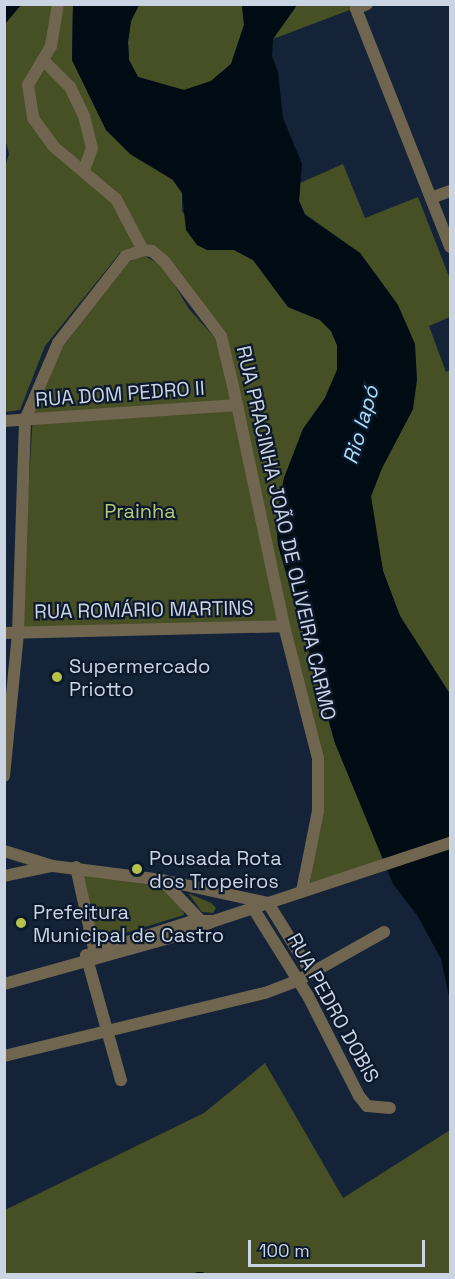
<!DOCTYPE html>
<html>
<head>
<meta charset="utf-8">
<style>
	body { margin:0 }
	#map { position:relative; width:455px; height:1279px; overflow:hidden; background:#152338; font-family:"Space Grotesk",sans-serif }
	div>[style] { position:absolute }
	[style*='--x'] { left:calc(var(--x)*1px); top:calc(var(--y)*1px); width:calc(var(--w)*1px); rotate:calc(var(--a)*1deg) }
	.green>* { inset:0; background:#474f25 }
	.water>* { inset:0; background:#000c14 }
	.stream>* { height:4px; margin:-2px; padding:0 2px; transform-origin:2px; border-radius:2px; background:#000c14 }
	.minor>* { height:12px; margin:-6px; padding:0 6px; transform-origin:6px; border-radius:6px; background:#706650 }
	.dots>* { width:16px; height:16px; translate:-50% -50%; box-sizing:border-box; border:3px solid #0c192d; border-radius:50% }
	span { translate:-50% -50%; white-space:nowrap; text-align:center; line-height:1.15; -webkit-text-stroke:4.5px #0c192d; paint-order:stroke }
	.street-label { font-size:20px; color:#cbd4e2 }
	.park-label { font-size:20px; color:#b9c978 }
	.poi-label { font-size:20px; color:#cbd4e2 }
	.left { translate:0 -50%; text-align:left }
	.water-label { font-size:21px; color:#abdef9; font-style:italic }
	.frame { position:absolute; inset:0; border:6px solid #cbd4e2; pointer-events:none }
	.scale { position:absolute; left:248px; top:1240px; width:177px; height:27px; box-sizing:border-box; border:3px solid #cbd4e2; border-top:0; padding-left:8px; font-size:18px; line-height:21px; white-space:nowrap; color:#cbd4e2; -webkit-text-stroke:4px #0c192d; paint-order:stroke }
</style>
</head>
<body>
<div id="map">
	<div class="green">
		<div style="clip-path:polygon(242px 4px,244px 25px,231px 64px,211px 81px,184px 90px,138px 77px,129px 60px,128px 42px,131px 21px,139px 5px)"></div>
		<div style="clip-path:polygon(21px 5px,73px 5px,72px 60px,106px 130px,173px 180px,182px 193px,182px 211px,207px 250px,234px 250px,253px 260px,288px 307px,320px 320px,331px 331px,337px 345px,337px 370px,325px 398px,303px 429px,284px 478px,276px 521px,278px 545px,335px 743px,384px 859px,310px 884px,323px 791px,223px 336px,145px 248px,120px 253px,45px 346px,20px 410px,5px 412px,4px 170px,9px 154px,4px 135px,4px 24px)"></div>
		<div style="clip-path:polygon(297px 5px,354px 5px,355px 8px,273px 39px)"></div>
		<div style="clip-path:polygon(343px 164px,365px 218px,418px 197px,450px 279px,450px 317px,429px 326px,446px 372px,450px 370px,450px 694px,400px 616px,383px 571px,374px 526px,371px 496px,382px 468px,413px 409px,398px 305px,360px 253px,305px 214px,299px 201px,300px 183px)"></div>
		<div style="clip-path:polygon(143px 255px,163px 266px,189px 309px,215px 338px,220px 351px,279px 621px,20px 629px,33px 414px,56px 356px,127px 263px)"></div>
		<div style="clip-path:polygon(80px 872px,172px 889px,181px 900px,184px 915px,99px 941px)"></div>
		<div style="clip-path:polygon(188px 893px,211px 903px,216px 908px,213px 913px,202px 912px)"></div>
		<div style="clip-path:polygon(265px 1063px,343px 1198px,450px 1130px,450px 1274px,5px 1274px,5px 1210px,204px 1113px)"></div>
	</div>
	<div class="water">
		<div style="clip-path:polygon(5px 4px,21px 5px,5px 24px,4px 5px)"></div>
		<div style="clip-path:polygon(73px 5px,139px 5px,131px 21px,128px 42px,129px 60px,138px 77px,184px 90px,211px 81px,231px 64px,244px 25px,242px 5px,297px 5px,273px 39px,272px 56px,278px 72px,283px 118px,302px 164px,299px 201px,305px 215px,360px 253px,398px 305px,415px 344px,417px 380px,413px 409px,382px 468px,371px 496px,383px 571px,400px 616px,450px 694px,450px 1001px,441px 959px,417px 915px,393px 884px,335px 743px,278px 545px,276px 521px,284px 478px,303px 429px,325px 398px,337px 370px,337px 345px,331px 331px,320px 320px,288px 307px,253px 260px,234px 250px,207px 250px,197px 245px,186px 230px,182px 193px,173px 180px,130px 154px,106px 130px,72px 60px)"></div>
	</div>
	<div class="stream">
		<div style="--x:197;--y:1274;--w:5;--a:0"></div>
	</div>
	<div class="minor">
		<div style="--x:58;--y:4;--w:43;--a:99.5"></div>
		<div style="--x:51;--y:46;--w:45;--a:120.5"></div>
		<div style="--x:28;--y:85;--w:33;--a:81"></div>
		<div style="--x:33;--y:118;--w:34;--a:54"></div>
		<div style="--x:53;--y:146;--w:82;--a:40.1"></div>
		<div style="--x:116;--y:199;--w:58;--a:62.1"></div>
		<div style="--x:367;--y:4;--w:12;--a:156"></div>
		<div style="--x:356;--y:9;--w:256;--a:68.4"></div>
		<div style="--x:45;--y:62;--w:35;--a:45"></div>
		<div style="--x:70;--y:87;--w:32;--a:64"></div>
		<div style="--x:84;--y:116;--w:33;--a:76"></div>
		<div style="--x:92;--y:148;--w:23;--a:110"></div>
		<div style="--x:431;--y:198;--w:20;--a:-20"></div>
		<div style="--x:4;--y:421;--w:234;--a:-3.9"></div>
		<div style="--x:4;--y:633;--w:280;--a:-1.4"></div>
		<div style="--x:4;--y:776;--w:145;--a:-84.4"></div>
		<div style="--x:18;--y:632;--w:212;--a:-88.1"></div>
		<div style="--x:25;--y:420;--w:84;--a:-66.8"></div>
		<div style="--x:58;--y:343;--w:110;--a:-52"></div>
		<div style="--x:126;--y:256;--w:18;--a:-19"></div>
		<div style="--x:143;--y:250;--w:9;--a:6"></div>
		<div style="--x:152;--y:251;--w:16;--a:40"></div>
		<div style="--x:164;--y:261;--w:94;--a:52.8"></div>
		<div style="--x:221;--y:336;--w:51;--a:76.5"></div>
		<div style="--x:233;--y:386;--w:245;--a:78"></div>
		<div style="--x:284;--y:626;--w:136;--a:75.6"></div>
		<div style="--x:318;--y:758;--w:53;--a:90"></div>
		<div style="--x:318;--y:811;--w:82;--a:101.3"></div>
		<div style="--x:4;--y:851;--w:51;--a:17"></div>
		<div style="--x:53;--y:866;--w:110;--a:7.3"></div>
		<div style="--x:162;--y:880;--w:108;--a:12.2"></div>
		<div style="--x:268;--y:903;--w:81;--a:58.1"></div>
		<div style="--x:76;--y:867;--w:93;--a:77.6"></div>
		<div style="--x:4;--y:876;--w:49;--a:-11.8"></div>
		<div style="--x:165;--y:883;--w:57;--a:46.4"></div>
		<div style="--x:253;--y:908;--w:104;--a:58"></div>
		<div style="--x:308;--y:996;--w:112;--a:63"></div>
		<div style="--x:359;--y:1096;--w:13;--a:51"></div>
		<div style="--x:367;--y:1106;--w:23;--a:5"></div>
		<div style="--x:90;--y:954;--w:108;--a:-17.8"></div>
		<div style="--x:193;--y:921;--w:19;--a:0"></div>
		<div style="--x:86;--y:955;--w:130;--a:74.4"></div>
		<div style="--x:4;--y:984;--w:193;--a:-15.6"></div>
		<div style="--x:190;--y:932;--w:26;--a:-25"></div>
		<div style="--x:214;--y:921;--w:249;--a:-18.3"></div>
		<div style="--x:4;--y:1056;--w:268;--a:-13.6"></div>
		<div style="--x:265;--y:993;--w:34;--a:-21"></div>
		<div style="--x:297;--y:981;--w:100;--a:-29.4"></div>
	</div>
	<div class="dots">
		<div style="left:57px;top:677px;background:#b5c24a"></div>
		<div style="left:137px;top:869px;background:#b5c24a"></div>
		<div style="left:21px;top:923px;background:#b5c24a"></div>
	</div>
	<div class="street-label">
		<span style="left:120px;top:394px;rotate:-4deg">RUA DOM PEDRO II</span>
		<span style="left:286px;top:533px;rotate:77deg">RUA PRACINHA JOÃO DE OLIVEIRA CARMO</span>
		<span style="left:144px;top:610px;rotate:-1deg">RUA ROMÁRIO MARTINS</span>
		<span style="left:333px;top:1008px;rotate:61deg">RUA PEDRO DOBIS</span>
	</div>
	<div class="park-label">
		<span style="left:140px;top:511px">Prainha</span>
	</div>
	<div class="poi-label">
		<span class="left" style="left:69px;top:678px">Supermercado<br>Priotto</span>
		<span class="left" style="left:149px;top:870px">Pousada Rota<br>dos Tropeiros</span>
		<span class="left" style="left:33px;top:924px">Prefeitura<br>Municipal de Castro</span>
	</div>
	<div class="water-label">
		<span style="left:361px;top:425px;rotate:-74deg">Rio Iapó</span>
	</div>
	<div class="frame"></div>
	<div class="scale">100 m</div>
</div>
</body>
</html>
